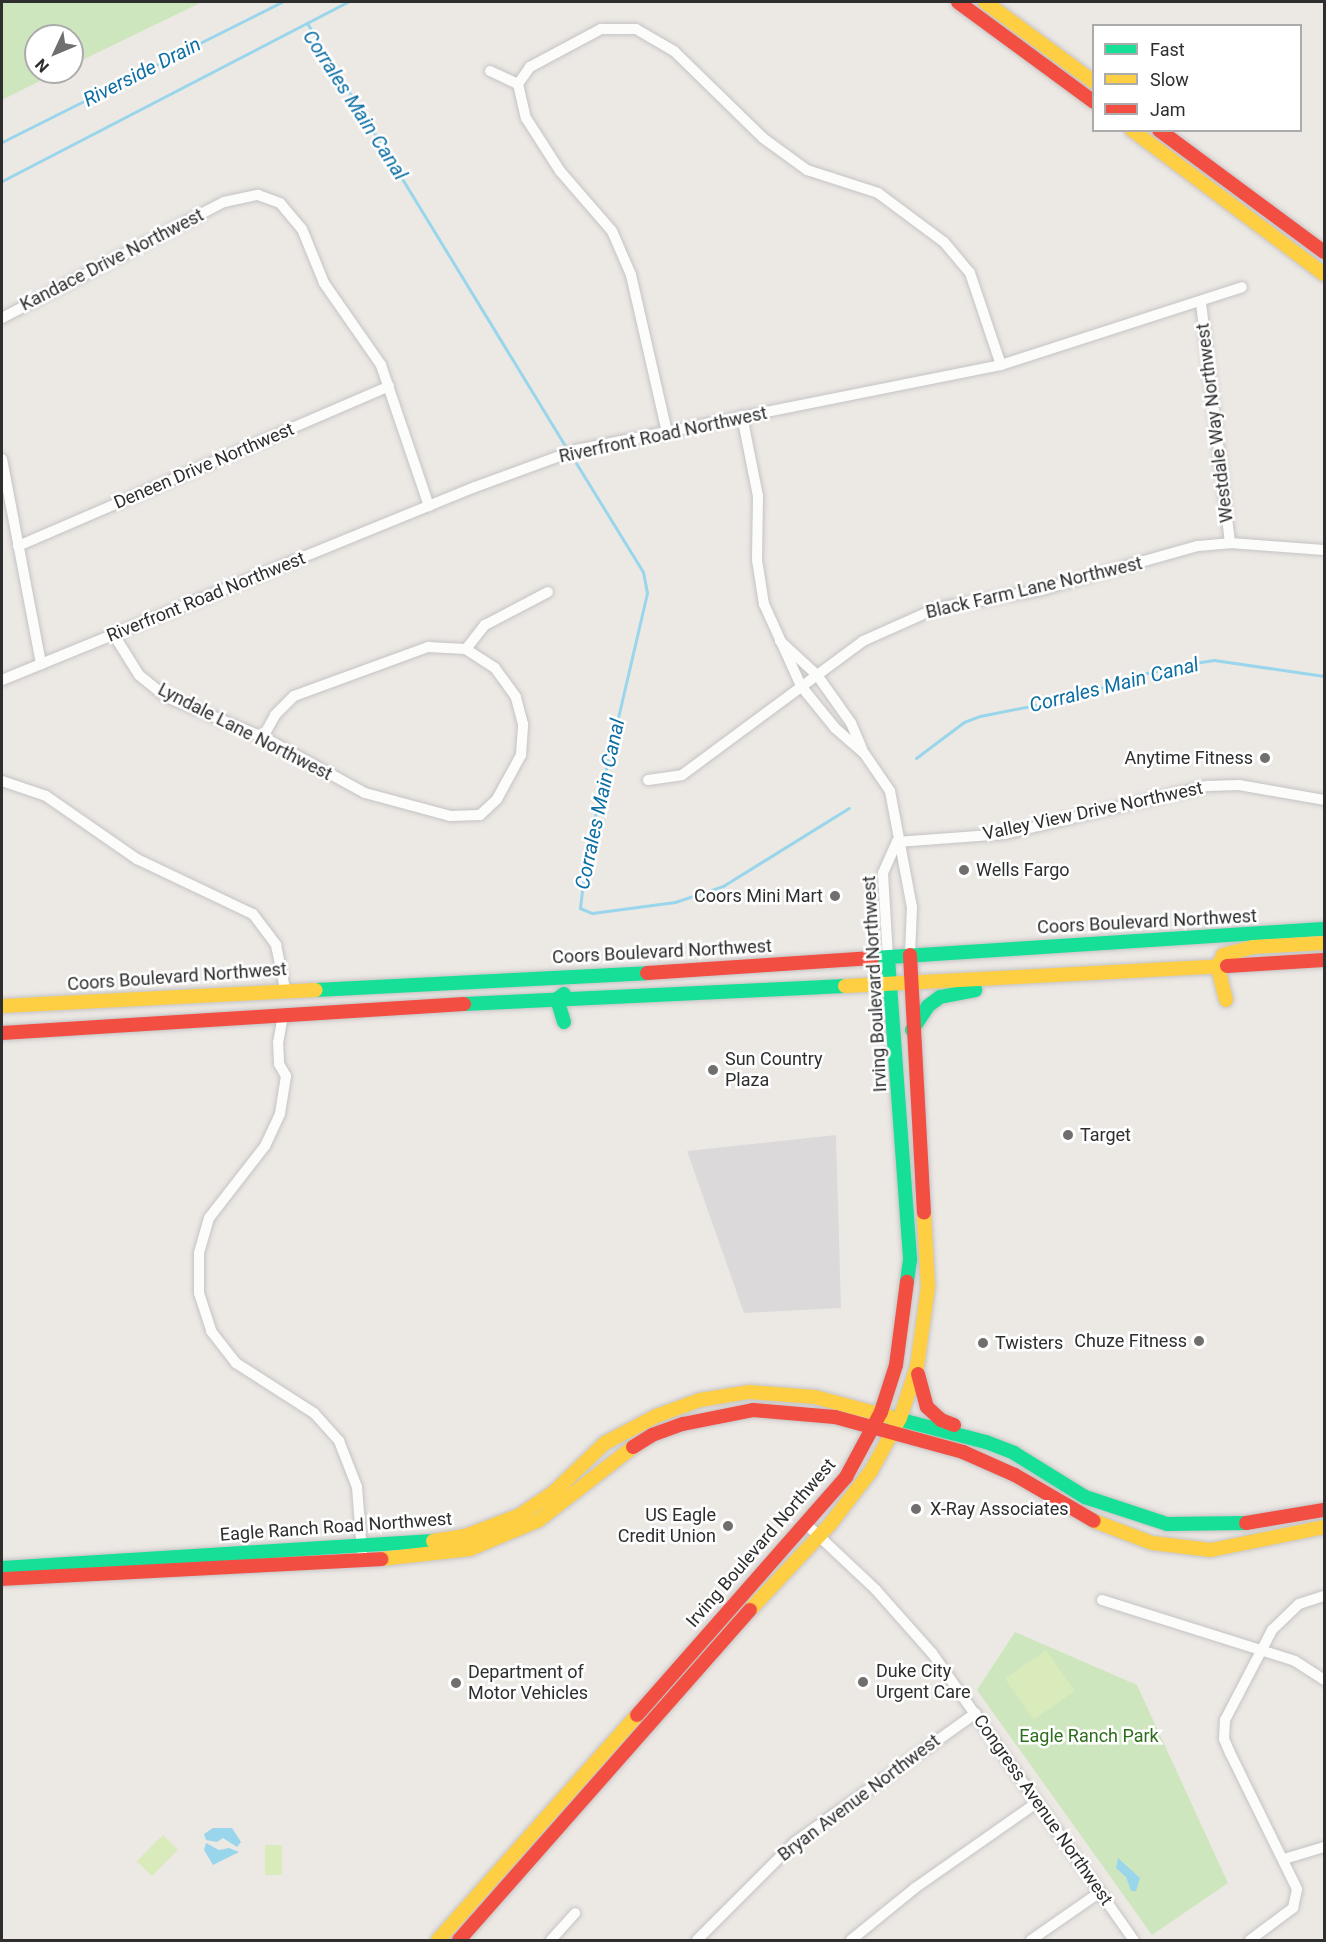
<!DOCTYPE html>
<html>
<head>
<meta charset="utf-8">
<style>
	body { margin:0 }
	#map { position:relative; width:1326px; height:1942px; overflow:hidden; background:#ece8e4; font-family:Roboto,sans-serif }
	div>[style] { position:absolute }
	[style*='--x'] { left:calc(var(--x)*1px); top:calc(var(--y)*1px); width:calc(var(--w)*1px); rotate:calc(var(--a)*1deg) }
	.industrial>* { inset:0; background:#dcd9db }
	.green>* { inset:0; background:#cee6be }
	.pitch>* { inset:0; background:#d9eabb; transform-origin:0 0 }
	.water>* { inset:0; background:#99d6ec }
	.stream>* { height:3px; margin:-1.5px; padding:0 1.5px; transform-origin:1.5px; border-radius:1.5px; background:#99d6ec }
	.roads { filter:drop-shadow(0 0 2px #c5c4c5) drop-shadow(0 0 2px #c5c4c5) }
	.street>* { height:10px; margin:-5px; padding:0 5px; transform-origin:5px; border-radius:5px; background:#fcfcfb }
	.fast>* { height:14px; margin:-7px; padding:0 7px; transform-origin:7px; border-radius:7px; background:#16e098 }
	.slow>* { height:14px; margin:-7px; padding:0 7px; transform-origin:7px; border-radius:7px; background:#ffcf43 }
	.jam>* { height:14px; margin:-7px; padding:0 7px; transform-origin:7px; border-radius:7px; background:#f24e42 }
	.dots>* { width:16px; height:16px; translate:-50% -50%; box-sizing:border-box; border:3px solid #fff; border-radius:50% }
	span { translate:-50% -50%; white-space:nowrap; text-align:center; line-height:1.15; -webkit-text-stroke:5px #fff; paint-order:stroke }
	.street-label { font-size:18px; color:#2e2e2e }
	.poi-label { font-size:18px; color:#2e2e2e }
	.right { translate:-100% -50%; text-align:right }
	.left { translate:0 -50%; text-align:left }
	.park-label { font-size:18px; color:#2c6e1b }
	.water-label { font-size:20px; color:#0d6fa3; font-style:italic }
	.frame { position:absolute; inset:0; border:3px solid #2e2e2e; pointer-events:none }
	.legend { position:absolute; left:1092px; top:24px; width:210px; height:108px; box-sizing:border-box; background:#fff; border:2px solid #ababab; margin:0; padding:8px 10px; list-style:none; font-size:18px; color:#2e2e2e }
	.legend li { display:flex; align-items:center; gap:12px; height:30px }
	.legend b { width:30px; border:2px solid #ababab }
	.north { position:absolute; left:24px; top:24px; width:60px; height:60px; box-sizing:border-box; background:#fff; border:2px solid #ababab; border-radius:50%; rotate:226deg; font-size:16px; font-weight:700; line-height:24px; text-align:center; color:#2e2e2e }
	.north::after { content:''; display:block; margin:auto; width:21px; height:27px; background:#706f6e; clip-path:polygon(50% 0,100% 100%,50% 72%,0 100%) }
</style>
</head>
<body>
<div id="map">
	<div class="industrial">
		<div style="clip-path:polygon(836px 1135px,841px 1308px,744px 1313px,687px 1151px)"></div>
	</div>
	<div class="green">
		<div style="clip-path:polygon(2px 2px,202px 2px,72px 65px,72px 36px,36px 36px,36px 72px,58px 72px,2px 100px)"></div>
		<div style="clip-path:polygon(1015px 1632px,1137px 1685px,1228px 1883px,1152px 1935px,977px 1690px)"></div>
	</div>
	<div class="pitch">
		<div style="left:1046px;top:1650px;width:50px;height:50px;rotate:55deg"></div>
		<div style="left:163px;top:1835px;width:21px;height:37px;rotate:45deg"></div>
		<div style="left:282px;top:1845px;width:30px;height:17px;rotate:90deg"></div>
	</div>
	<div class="water">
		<div style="clip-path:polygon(213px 1828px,232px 1828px,241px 1842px,237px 1847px,223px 1838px,217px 1842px,206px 1840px,204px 1834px)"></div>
		<div style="clip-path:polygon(206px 1843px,219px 1850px,229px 1848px,239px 1852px,213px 1865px,204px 1850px)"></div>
		<div style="clip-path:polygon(1118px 1858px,1140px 1878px,1136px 1891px,1131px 1891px,1126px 1877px,1116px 1868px)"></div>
	</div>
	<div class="stream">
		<div style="--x:307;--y:23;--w:495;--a:58.6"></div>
		<div style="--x:2;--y:142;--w:313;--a:-26.6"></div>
		<div style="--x:2;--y:181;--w:390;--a:-27.4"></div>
		<div style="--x:576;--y:463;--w:128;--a:58.4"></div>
		<div style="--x:643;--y:572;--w:21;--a:79"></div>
		<div style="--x:647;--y:593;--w:270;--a:103.1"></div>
		<div style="--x:586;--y:856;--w:52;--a:96.6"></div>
		<div style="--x:580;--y:908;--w:13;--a:23"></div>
		<div style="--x:592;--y:913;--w:84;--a:-7.5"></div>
		<div style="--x:675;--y:902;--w:51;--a:-18.4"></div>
		<div style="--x:723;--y:886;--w:148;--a:-31.8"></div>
		<div style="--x:916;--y:758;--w:60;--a:-36.9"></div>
		<div style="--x:964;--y:722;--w:17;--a:-21"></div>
		<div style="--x:980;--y:716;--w:93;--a:-11.2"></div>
		<div style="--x:1071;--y:698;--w:75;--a:-18.7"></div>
		<div style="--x:1142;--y:674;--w:60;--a:-11.5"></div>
		<div style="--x:1201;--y:662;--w:13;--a:-9"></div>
		<div style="--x:1214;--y:660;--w:111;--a:8.3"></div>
	</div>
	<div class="roads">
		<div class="street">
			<div style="--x:490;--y:71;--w:31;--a:25"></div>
			<div style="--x:518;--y:84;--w:21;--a:-55"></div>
			<div style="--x:530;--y:67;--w:81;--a:-28.2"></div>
			<div style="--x:601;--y:29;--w:35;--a:0"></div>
			<div style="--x:636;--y:29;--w:44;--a:30.1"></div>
			<div style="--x:674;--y:51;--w:124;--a:44.3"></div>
			<div style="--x:763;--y:138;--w:54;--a:36"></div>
			<div style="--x:807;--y:170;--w:75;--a:17.9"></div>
			<div style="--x:878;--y:193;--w:82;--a:36.6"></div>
			<div style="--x:944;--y:242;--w:40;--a:50"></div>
			<div style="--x:970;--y:273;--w:97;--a:71.4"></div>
			<div style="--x:518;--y:84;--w:35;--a:77"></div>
			<div style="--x:526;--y:118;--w:63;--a:57.3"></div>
			<div style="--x:560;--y:171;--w:79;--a:49.1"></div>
			<div style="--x:612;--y:231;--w:48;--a:66.6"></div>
			<div style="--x:631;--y:275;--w:161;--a:77.1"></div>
			<div style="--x:1201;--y:303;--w:242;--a:83.1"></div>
			<div style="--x:2;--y:318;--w:250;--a:-27.6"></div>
			<div style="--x:224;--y:202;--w:35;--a:-12"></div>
			<div style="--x:258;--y:195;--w:23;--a:20"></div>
			<div style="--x:280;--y:203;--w:34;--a:50"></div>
			<div style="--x:302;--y:229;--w:58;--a:67.8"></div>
			<div style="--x:324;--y:283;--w:100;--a:55.2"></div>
			<div style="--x:381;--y:365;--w:149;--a:71.2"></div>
			<div style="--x:742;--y:416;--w:82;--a:78.7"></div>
			<div style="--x:758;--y:496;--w:64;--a:90.9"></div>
			<div style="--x:757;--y:560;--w:45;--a:81"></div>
			<div style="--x:764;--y:604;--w:90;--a:65.7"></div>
			<div style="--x:801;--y:686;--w:54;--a:51"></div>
			<div style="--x:835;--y:728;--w:38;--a:41"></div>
			<div style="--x:864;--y:753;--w:46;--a:55.6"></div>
			<div style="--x:890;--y:791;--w:118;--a:79.3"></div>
			<div style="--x:912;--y:907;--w:48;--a:92.4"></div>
			<div style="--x:2;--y:459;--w:209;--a:79.2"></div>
			<div style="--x:18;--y:546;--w:404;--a:-23.3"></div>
			<div style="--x:114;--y:635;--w:47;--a:58"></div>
			<div style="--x:139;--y:675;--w:35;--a:39"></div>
			<div style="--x:166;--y:697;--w:105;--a:22.4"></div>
			<div style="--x:263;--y:737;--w:116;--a:28.8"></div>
			<div style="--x:365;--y:793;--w:88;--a:15.1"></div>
			<div style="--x:450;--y:816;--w:30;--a:-2"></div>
			<div style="--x:480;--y:815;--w:23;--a:-43"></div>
			<div style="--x:497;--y:799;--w:50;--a:-61.4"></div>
			<div style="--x:521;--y:755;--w:31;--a:-86"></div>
			<div style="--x:523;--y:724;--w:28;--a:-105"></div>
			<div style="--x:516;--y:697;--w:36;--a:-126"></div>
			<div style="--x:495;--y:668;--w:35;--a:-147"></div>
			<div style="--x:780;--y:641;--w:50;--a:42.6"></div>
			<div style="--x:817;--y:675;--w:59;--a:54.7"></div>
			<div style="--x:851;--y:723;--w:28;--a:67"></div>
			<div style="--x:2;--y:680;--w:511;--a:-22.2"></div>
			<div style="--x:475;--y:487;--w:108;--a:-20.1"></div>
			<div style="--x:576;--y:450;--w:433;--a:-11.3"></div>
			<div style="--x:1001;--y:365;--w:253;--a:-17.9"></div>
			<div style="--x:263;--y:737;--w:25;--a:-61"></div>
			<div style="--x:275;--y:715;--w:27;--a:-45"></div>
			<div style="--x:294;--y:696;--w:143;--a:-20.1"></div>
			<div style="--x:428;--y:647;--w:38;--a:3"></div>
			<div style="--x:466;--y:649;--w:31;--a:-52"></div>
			<div style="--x:485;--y:625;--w:71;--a:-27.6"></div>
			<div style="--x:648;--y:780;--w:34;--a:-8"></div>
			<div style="--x:682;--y:775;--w:225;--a:-36.5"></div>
			<div style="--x:863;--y:641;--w:81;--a:-24"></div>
			<div style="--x:937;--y:608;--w:106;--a:-9.8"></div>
			<div style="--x:1041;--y:590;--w:163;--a:-15.7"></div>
			<div style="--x:1198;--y:546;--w:32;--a:-5"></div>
			<div style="--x:1230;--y:543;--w:94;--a:4.3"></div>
			<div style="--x:2;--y:781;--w:46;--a:18.8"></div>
			<div style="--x:46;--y:796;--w:111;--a:34.7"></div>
			<div style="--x:137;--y:859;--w:128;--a:25.4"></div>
			<div style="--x:253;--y:914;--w:39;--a:53"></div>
			<div style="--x:276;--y:945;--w:45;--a:78.4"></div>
			<div style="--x:897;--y:842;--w:108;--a:-4.2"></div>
			<div style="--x:1005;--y:834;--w:208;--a:-13.4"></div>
			<div style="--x:1207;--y:786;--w:32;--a:-2"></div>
			<div style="--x:1239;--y:785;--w:86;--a:10"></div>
			<div style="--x:888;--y:958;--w:85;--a:-93.4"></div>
			<div style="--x:883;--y:873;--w:34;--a:-66"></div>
			<div style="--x:283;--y:1015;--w:27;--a:100"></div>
			<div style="--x:278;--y:1042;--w:22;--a:87"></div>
			<div style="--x:279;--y:1064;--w:14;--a:60"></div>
			<div style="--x:286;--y:1076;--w:38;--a:99"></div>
			<div style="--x:280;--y:1114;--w:35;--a:115"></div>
			<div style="--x:265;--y:1146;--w:91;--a:127.9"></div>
			<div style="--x:209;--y:1218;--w:36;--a:106"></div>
			<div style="--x:199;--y:1253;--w:40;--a:90"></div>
			<div style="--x:199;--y:1293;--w:40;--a:72"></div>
			<div style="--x:211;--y:1331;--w:41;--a:52"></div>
			<div style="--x:236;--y:1363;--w:93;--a:32.7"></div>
			<div style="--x:314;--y:1413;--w:38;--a:48"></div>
			<div style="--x:339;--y:1441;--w:49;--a:68.6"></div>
			<div style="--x:357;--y:1487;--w:65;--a:85.6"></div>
			<div style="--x:805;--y:1523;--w:98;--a:43.3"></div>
			<div style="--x:876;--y:1590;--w:84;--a:48.4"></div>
			<div style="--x:932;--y:1653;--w:351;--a:54.9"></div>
			<div style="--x:1102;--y:1600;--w:202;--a:17.5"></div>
			<div style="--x:1295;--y:1661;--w:35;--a:33"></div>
			<div style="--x:1284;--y:1859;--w:42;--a:-16.7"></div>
			<div style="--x:551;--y:1940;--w:36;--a:-48"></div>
			<div style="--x:697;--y:1940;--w:139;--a:-45"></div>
			<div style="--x:795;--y:1842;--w:222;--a:-35.5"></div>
			<div style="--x:851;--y:1940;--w:82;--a:-39.1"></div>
			<div style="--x:915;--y:1888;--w:150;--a:-35"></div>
			<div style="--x:1031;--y:1940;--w:84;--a:-34.8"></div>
			<div style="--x:1250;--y:1940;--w:54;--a:-36.7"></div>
			<div style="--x:1293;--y:1908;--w:19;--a:-78"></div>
			<div style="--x:1297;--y:1889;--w:152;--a:-116.2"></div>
			<div style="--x:1230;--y:1753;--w:15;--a:-113"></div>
			<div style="--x:1224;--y:1739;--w:19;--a:-87"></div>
			<div style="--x:1225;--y:1720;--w:102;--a:-62.4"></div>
			<div style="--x:1272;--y:1630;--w:37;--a:-44"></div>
			<div style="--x:1299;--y:1604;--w:26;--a:-18"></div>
		</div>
		<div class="fast">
			<div style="--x:873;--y:958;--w:452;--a:-3.7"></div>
			<div style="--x:888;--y:958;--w:303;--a:85.8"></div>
			<div style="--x:910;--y:1260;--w:22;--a:98"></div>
			<div style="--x:316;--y:990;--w:331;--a:-2.9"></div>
			<div style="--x:564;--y:994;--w:9;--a:144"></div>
			<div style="--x:557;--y:999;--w:24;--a:73"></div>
			<div style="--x:464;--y:1004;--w:381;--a:-2.7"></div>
			<div style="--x:912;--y:1030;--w:29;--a:-56"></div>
			<div style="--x:928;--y:1006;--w:15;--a:-37"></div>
			<div style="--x:940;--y:997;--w:36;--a:-11"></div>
			<div style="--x:890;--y:1417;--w:99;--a:14.6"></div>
			<div style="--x:986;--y:1442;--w:30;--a:21"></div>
			<div style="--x:1014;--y:1453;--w:84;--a:31.8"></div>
			<div style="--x:1085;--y:1497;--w:86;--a:18.2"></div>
			<div style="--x:1167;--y:1524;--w:79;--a:-0.7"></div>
			<div style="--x:2;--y:1568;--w:432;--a:-3.6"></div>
		</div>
		<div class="slow">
			<div style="--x:985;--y:2;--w:135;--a:36.3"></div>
			<div style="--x:1132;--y:130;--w:240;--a:36.9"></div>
			<div style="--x:845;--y:986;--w:383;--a:-3"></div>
			<div style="--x:1226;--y:1000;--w:34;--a:-104"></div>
			<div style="--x:1218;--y:967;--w:13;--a:-67"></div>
			<div style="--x:1223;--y:955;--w:31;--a:-15"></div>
			<div style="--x:1253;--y:947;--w:71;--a:-3.2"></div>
			<div style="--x:2;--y:1006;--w:314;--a:-2.9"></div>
			<div style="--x:1094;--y:1521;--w:62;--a:20.8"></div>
			<div style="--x:1152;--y:1543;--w:59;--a:6.8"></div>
			<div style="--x:1211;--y:1550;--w:115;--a:-11.5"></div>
			<div style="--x:433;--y:1541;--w:32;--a:-9"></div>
			<div style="--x:465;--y:1536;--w:59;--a:-20.9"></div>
			<div style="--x:520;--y:1515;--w:41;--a:-34.1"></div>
			<div style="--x:554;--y:1492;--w:71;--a:-43.9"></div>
			<div style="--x:605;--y:1443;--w:58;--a:-27.9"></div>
			<div style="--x:656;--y:1416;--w:47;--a:-20"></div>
			<div style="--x:700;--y:1400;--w:50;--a:-9.3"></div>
			<div style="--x:749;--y:1392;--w:66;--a:4.3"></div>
			<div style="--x:815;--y:1397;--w:78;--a:14.9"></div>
			<div style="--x:381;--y:1559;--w:90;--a:-6.4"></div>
			<div style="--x:470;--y:1549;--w:75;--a:-22.8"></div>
			<div style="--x:539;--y:1520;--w:119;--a:-37.8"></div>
			<div style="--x:750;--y:1610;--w:119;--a:-47"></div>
			<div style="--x:831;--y:1523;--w:66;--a:-52.4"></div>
			<div style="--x:871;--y:1471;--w:60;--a:-61.3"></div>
			<div style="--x:900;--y:1418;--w:54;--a:-71.6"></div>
			<div style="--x:917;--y:1367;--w:81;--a:-82.2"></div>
			<div style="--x:928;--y:1287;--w:74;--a:-93.1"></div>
			<div style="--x:438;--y:1940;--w:300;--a:-48.5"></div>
		</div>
		<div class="jam">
			<div style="--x:958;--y:2;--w:169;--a:36.3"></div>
			<div style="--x:1159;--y:130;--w:205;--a:36.5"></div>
			<div style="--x:910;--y:955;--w:258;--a:86.9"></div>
			<div style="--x:1227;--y:966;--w:97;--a:-3.5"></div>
			<div style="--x:647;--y:973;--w:226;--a:-3.8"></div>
			<div style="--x:2;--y:1033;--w:463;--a:-3.6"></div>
			<div style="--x:918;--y:1374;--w:34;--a:75"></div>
			<div style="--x:927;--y:1407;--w:19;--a:43"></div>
			<div style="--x:941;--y:1420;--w:14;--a:21"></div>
			<div style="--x:633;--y:1447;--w:22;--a:-32"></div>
			<div style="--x:652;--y:1435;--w:33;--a:-20"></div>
			<div style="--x:683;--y:1424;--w:71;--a:-11.3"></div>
			<div style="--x:753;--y:1410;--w:82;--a:4.9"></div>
			<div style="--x:835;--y:1417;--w:133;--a:15.3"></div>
			<div style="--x:963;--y:1452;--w:57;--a:23.9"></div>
			<div style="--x:1015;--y:1475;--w:91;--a:30.2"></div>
			<div style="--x:1246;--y:1523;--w:79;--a:-9.5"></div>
			<div style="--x:2;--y:1579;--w:380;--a:-3"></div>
			<div style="--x:637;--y:1715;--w:317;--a:-48.7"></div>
			<div style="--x:846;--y:1477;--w:74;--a:-61.7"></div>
			<div style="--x:881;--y:1412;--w:49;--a:-72.3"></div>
			<div style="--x:896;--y:1365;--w:84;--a:-82.5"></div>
			<div style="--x:459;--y:1940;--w:440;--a:-48.6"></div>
		</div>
	</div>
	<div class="dots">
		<div style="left:1265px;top:758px;background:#706f6e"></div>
		<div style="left:964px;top:870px;background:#706f6e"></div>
		<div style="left:835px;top:896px;background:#706f6e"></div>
		<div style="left:713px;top:1070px;background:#706f6e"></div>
		<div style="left:1068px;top:1135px;background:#706f6e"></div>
		<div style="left:1199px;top:1341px;background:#706f6e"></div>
		<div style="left:983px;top:1343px;background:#706f6e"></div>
		<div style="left:916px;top:1509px;background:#706f6e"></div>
		<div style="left:728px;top:1526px;background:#706f6e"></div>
		<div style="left:863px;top:1682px;background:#706f6e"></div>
		<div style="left:456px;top:1683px;background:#706f6e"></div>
	</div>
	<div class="street-label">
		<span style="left:112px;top:260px;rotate:-27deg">Kandace Drive Northwest</span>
		<span style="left:1215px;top:423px;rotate:-97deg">Westdale Way Northwest</span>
		<span style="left:663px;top:435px;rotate:-12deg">Riverfront Road Northwest</span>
		<span style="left:204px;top:466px;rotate:-23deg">Deneen Drive Northwest</span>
		<span style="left:1034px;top:588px;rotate:-13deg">Black Farm Lane Northwest</span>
		<span style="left:206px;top:597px;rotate:-22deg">Riverfront Road Northwest</span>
		<span style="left:245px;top:732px;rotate:27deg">Lyndale Lane Northwest</span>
		<span style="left:1093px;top:811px;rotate:-12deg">Valley View Drive Northwest</span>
		<span style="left:1147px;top:922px;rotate:-3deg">Coors Boulevard Northwest</span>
		<span style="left:662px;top:952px;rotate:-3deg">Coors Boulevard Northwest</span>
		<span style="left:177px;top:977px;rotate:-4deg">Coors Boulevard Northwest</span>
		<span style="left:875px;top:984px;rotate:-93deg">Irving Boulevard Northwest</span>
		<span style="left:336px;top:1527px;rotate:-4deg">Eagle Ranch Road Northwest</span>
		<span style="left:761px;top:1543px;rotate:-49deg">Irving Boulevard Northwest</span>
		<span style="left:859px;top:1798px;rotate:-37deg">Bryan Avenue Northwest</span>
		<span style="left:1043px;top:1810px;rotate:55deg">Congress Avenue Northwest</span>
	</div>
	<div class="poi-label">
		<span class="right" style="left:1253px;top:758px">Anytime Fitness</span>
		<span class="left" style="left:976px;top:870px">Wells Fargo</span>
		<span class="right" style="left:823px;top:896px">Coors Mini Mart</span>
		<span class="left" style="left:725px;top:1070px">Sun Country<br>Plaza</span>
		<span class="left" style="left:1080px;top:1135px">Target</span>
		<span class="right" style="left:1187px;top:1341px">Chuze Fitness</span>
		<span class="left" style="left:995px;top:1343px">Twisters</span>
		<span class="left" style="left:930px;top:1509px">X-Ray Associates</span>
		<span class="right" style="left:716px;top:1526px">US Eagle<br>Credit Union</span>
		<span class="left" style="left:876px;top:1682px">Duke City<br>Urgent Care</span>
		<span class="left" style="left:468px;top:1683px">Department of<br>Motor Vehicles</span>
	</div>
	<div class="park-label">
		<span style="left:1089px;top:1736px">Eagle Ranch Park</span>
	</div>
	<div class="water-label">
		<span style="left:142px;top:72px;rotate:-27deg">Riverside Drain</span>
		<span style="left:355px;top:105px;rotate:57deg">Corrales Main Canal</span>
		<span style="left:1114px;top:685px;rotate:-14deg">Corrales Main Canal</span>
		<span style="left:600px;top:804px;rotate:-78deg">Corrales Main Canal</span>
	</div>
	<div class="frame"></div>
	<ul class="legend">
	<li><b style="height:8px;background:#16e098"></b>Fast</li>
	<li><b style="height:8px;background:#ffcf43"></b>Slow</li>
	<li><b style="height:8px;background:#f24e42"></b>Jam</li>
	</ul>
	<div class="north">N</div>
</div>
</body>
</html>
